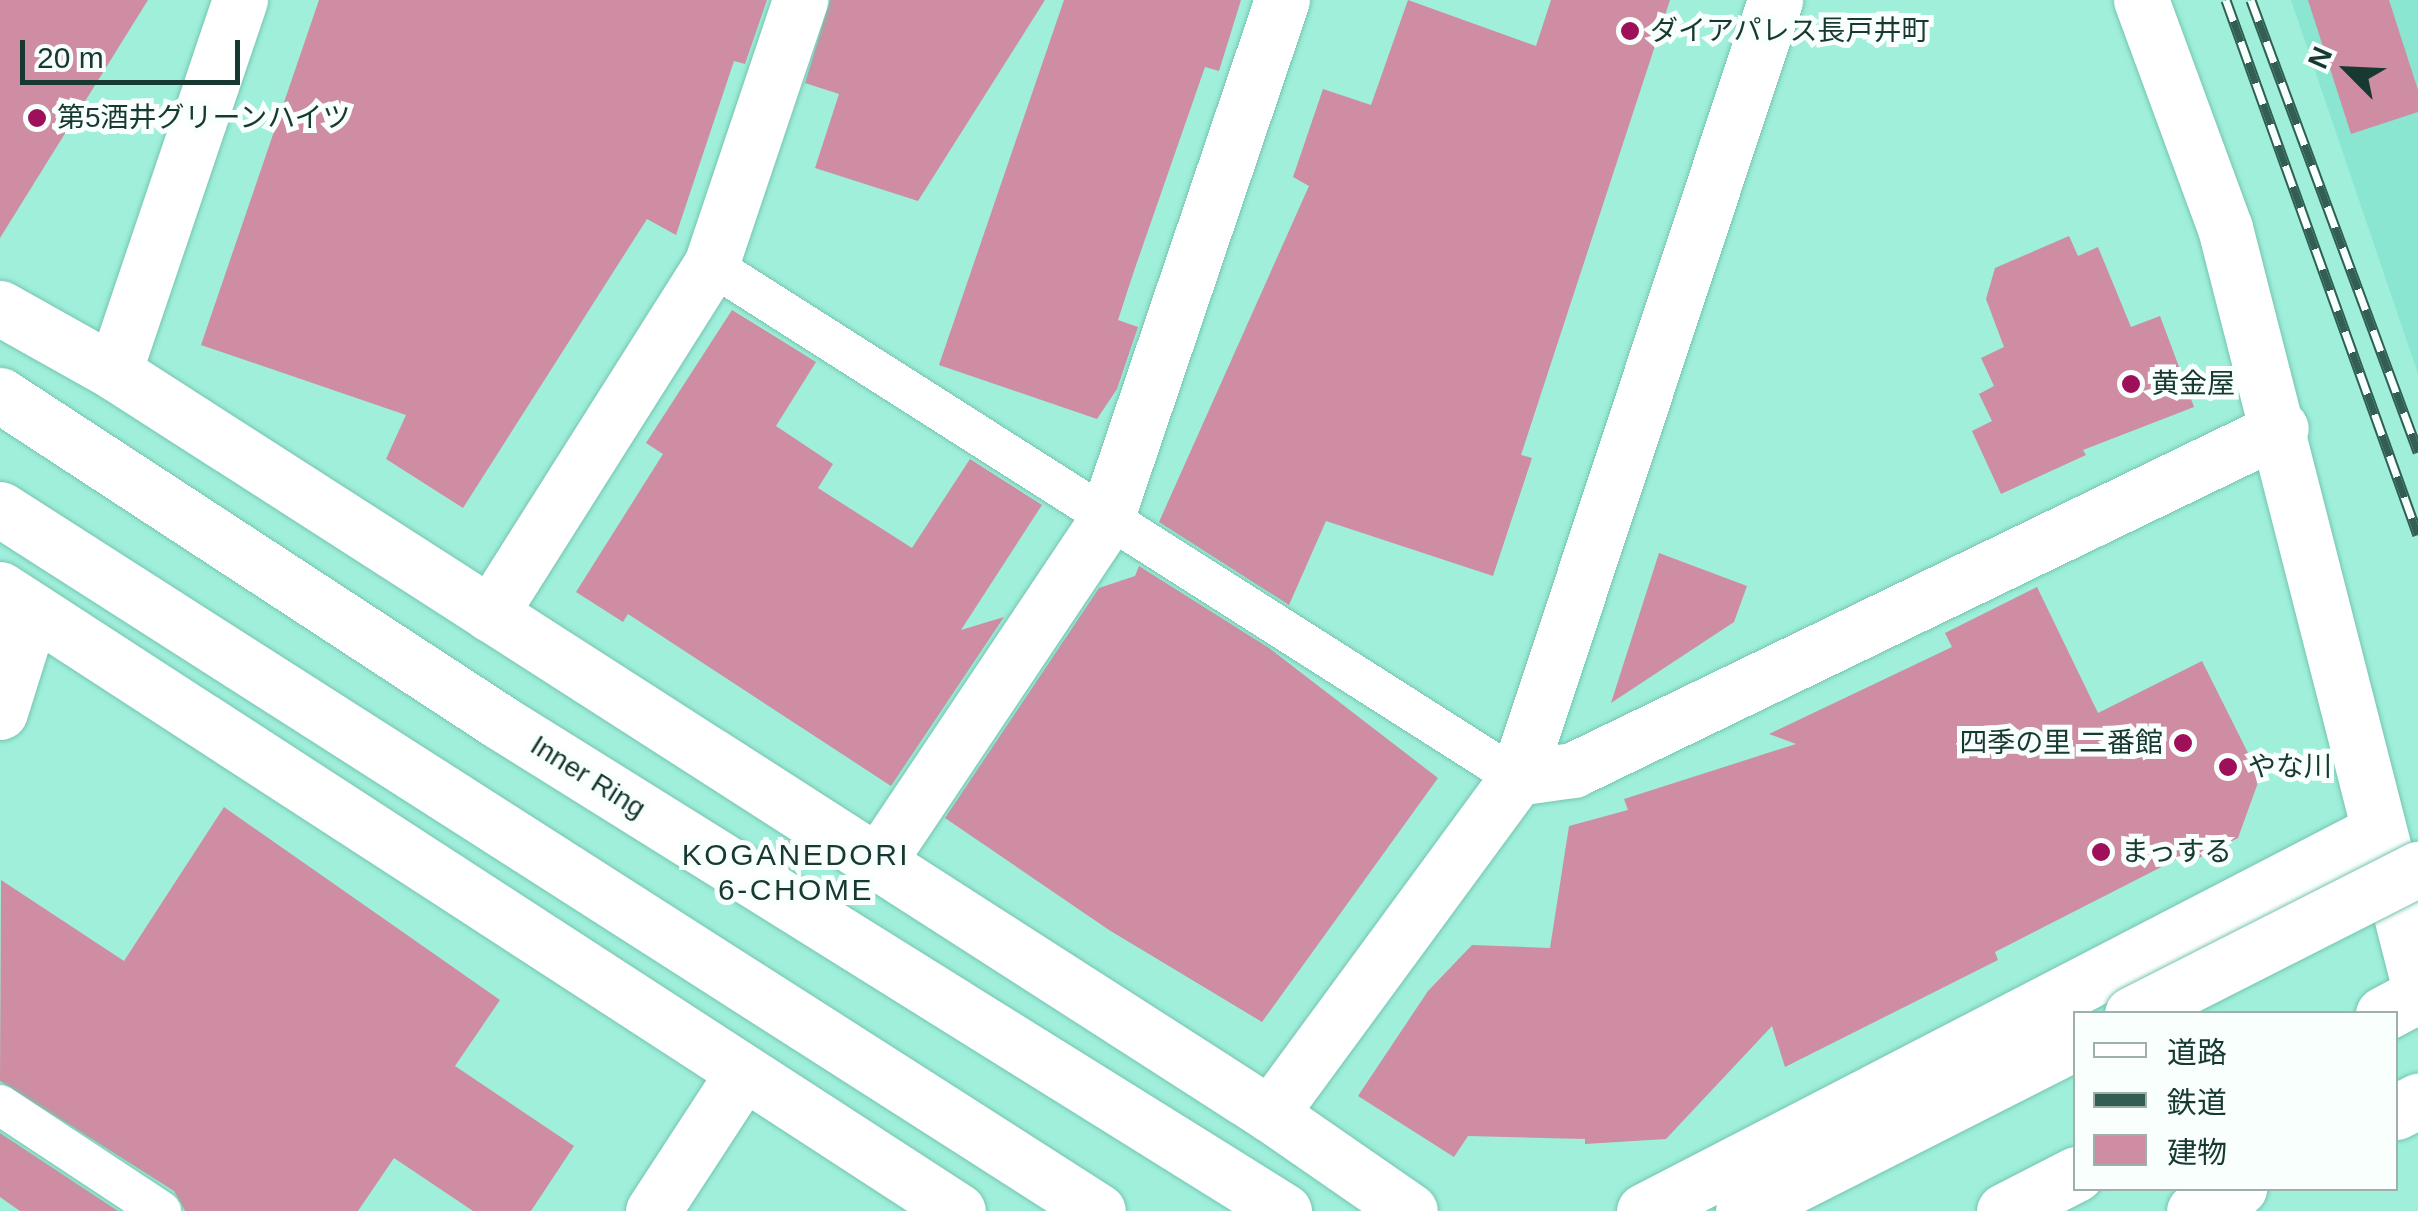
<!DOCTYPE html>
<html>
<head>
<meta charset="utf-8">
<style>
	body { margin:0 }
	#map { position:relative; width:2418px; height:1211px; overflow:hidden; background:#9fefdb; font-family:Helvetica,"Noto Sans JP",sans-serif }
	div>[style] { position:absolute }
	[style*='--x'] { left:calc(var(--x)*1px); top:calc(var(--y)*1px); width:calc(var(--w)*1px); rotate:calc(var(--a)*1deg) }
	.built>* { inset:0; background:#8ae6d0 }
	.building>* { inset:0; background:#ce8da3 }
	.roads { filter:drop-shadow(0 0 2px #75c4b1) drop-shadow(0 0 2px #75c4b1) }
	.service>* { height:40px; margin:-20px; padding:0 20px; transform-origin:20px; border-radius:20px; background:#fff }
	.minor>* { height:55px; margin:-27.5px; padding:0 27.5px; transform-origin:27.5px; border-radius:27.5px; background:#fff }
	.tertiary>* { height:55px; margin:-27.5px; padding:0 27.5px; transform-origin:27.5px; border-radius:27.5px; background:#fff }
	.secondary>* { height:55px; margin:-27.5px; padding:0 27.5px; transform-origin:27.5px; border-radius:27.5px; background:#fff }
	.primary>* { height:55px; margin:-27.5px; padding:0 27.5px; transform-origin:27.5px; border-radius:27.5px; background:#fff }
	.rail>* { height:11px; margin-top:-5.5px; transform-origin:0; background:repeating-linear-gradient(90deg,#f8fffd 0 22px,#325e53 0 44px); box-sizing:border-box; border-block:2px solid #325e53 }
	.bridges { filter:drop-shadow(0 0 2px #75c4b1) drop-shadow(0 0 2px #75c4b1) }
	.secondary-bridge>* { height:55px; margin:-27.5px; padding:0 27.5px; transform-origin:27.5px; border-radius:27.5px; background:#fff }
	.dots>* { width:28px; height:28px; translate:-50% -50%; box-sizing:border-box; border:5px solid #f8fffd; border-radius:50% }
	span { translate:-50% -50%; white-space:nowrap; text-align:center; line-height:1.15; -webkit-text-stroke:10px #f8fffd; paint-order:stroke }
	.poi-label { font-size:28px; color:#173931 }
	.left { translate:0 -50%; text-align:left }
	.right { translate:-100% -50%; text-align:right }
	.street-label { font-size:28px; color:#173931 }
	.neighbourhood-label { font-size:30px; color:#173931; letter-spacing:2.5px }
	.legend { position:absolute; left:2073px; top:1011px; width:325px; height:180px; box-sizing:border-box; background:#f8fffd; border:2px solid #9eb0ab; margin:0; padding:12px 18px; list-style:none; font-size:30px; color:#173931 }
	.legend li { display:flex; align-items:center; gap:20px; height:50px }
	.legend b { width:50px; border:2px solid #9eb0ab }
	.north { position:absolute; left:2298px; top:20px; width:100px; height:100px; -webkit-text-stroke:8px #f8fffd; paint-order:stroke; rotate:294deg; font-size:28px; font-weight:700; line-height:40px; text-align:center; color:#173931 }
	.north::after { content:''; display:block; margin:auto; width:35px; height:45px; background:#173931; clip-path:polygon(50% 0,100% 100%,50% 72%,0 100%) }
	.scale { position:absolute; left:20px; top:40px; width:220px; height:45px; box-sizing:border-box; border:5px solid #173931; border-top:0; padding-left:12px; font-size:30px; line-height:35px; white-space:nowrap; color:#173931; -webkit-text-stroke:8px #f8fffd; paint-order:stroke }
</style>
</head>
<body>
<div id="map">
	<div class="built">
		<div style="clip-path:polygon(2291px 0,2418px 0,2418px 374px)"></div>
	</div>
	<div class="building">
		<div style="clip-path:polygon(0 0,148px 0,0 238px)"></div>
		<div style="clip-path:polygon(319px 0,767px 0,745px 64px,734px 61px,676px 235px,647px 219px,463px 508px,386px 459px,406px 415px,201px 345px)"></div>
		<div style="clip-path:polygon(830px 0,1045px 0,918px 201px,815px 168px,839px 94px,805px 83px)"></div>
		<div style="clip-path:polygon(1064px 0,1241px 0,1219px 71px,1205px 67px,1134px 271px,1118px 320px,1138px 327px,1117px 389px,1097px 419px,939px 365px)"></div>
		<div style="clip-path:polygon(1408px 0,1536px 46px,1551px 0,1670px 0,1521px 455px,1532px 458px,1493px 576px,1326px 521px,1289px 605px,1159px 522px,1309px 186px,1293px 177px,1323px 89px,1371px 105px)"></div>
		<div style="clip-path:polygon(2308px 0,2389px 0,2418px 90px,2418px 112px,2351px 134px)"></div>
		<div style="clip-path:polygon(2069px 236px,2078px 256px,2098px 247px,2131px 327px,2160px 316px,2194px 407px,2083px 450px,2086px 455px,2001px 494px,1972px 431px,1992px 421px,1979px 394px,1994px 386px,1981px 358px,2004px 347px,1986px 299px,1995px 268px)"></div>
		<div style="clip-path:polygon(732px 310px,816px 362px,776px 426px,833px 464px,818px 488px,912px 548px,970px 459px,1042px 505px,961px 630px,1004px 617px,891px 786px,628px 614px,623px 622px,576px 592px,663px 454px,646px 443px)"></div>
		<div style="clip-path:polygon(1659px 553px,1747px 586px,1734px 622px,1611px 703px)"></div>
		<div style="clip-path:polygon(1139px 566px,1269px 648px,1438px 778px,1262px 1022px,1109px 930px,945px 818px,1099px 588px,1135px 576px)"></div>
		<div style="clip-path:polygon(2037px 587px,2098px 713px,2202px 661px,2260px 777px,2238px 838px,2183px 866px,2179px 858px,1995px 952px,1998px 960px,1785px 1067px,1772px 1026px,1666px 1139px,1585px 1144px,1585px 1139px,1468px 1136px,1454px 1157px,1358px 1096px,1428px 991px,1472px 945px,1550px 948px,1569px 826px,1628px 810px,1624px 799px,1796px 744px,1769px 734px,1952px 647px,1945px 633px)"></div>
		<div style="clip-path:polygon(224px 807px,500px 1000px,455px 1066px,574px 1146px,531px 1211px,473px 1211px,394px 1158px,358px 1211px,185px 1211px,174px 1191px,0 1081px,1px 880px,124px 961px)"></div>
		<div style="clip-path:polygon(0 1133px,118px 1211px,20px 1211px,0 1197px)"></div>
	</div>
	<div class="roads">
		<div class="service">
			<div style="--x:711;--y:265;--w:955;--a:32.48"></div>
			<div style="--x:0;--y:1105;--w:193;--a:33.4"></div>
		</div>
		<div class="minor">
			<div style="--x:0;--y:308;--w:131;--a:29.3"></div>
			<div style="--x:114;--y:372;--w:1374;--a:32.7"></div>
			<div style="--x:1270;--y:1114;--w:170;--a:34.7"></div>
			<div style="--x:0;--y:589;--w:1142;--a:32.99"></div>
			<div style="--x:490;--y:614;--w:413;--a:-57.7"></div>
			<div style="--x:711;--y:265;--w:280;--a:-71.4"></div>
			<div style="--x:0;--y:712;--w:107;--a:-72.6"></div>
			<div style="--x:1517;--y:778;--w:57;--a:-8.1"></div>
			<div style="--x:1573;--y:770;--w:786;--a:-25.78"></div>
			<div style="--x:877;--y:863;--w:410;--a:-56.2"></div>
			<div style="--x:1105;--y:522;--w:551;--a:-71.27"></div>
			<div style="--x:2396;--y:1112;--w:25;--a:-27"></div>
			<div style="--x:1270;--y:1114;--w:417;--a:-53.7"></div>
			<div style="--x:1517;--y:778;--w:820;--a:-71.65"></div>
			<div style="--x:653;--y:1211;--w:165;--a:-56.9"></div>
			<div style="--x:1644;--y:1211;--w:827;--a:-27.37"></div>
			<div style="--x:2194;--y:1211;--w:51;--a:-27.1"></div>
		</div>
		<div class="tertiary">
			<div style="--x:2141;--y:0;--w:243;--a:69.8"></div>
			<div style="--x:2225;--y:228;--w:778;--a:75.64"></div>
			<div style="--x:114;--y:372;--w:393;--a:-71.3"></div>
		</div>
		<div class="secondary">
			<div style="--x:2383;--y:1014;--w:40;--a:-28"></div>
			<div style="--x:1743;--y:1211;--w:373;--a:-26.9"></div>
			<div style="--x:2004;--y:1211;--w:81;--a:-27.2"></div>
		</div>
		<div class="primary">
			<div style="--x:0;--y:395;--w:597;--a:33.18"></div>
			<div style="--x:500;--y:722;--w:924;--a:31.95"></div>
			<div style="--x:0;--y:509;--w:1303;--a:32.59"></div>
		</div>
	</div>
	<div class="rail">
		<div style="--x:2226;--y:0;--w:568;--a:70.26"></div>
		<div style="--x:2251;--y:0;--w:482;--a:69.7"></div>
	</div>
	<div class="bridges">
		<div class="secondary-bridge">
			<div style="--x:2132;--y:1014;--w:321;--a:-26.9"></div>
		</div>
	</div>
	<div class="dots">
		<div style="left:1630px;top:31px;background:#9f105a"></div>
		<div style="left:37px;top:118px;background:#9f105a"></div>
		<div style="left:2131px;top:384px;background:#9f105a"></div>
		<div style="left:2183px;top:743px;background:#9f105a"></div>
		<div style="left:2228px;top:767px;background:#9f105a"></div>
		<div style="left:2101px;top:852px;background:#9f105a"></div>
	</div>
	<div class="poi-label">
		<span class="left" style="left:1650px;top:31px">ダイアパレス長戸井町</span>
		<span class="left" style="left:57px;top:118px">第5酒井グリーンハイツ</span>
		<span class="left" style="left:2151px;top:384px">黄金屋</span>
		<span class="right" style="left:2163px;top:743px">四季の里 二番館</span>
		<span class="left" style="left:2248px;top:767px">やな川</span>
		<span class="left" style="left:2121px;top:852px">まっする</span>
	</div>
	<div class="street-label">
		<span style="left:588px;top:777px;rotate:32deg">Inner Ring</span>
	</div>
	<div class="neighbourhood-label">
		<span style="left:796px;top:872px">KOGANEDORI<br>6-CHOME</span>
	</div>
	<ul class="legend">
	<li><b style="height:12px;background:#fff"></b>道路</li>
	<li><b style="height:12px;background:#325e53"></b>鉄道</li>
	<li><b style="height:28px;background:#ce8da3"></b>建物</li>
	</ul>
	<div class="north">N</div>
	<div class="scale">20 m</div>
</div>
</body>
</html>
